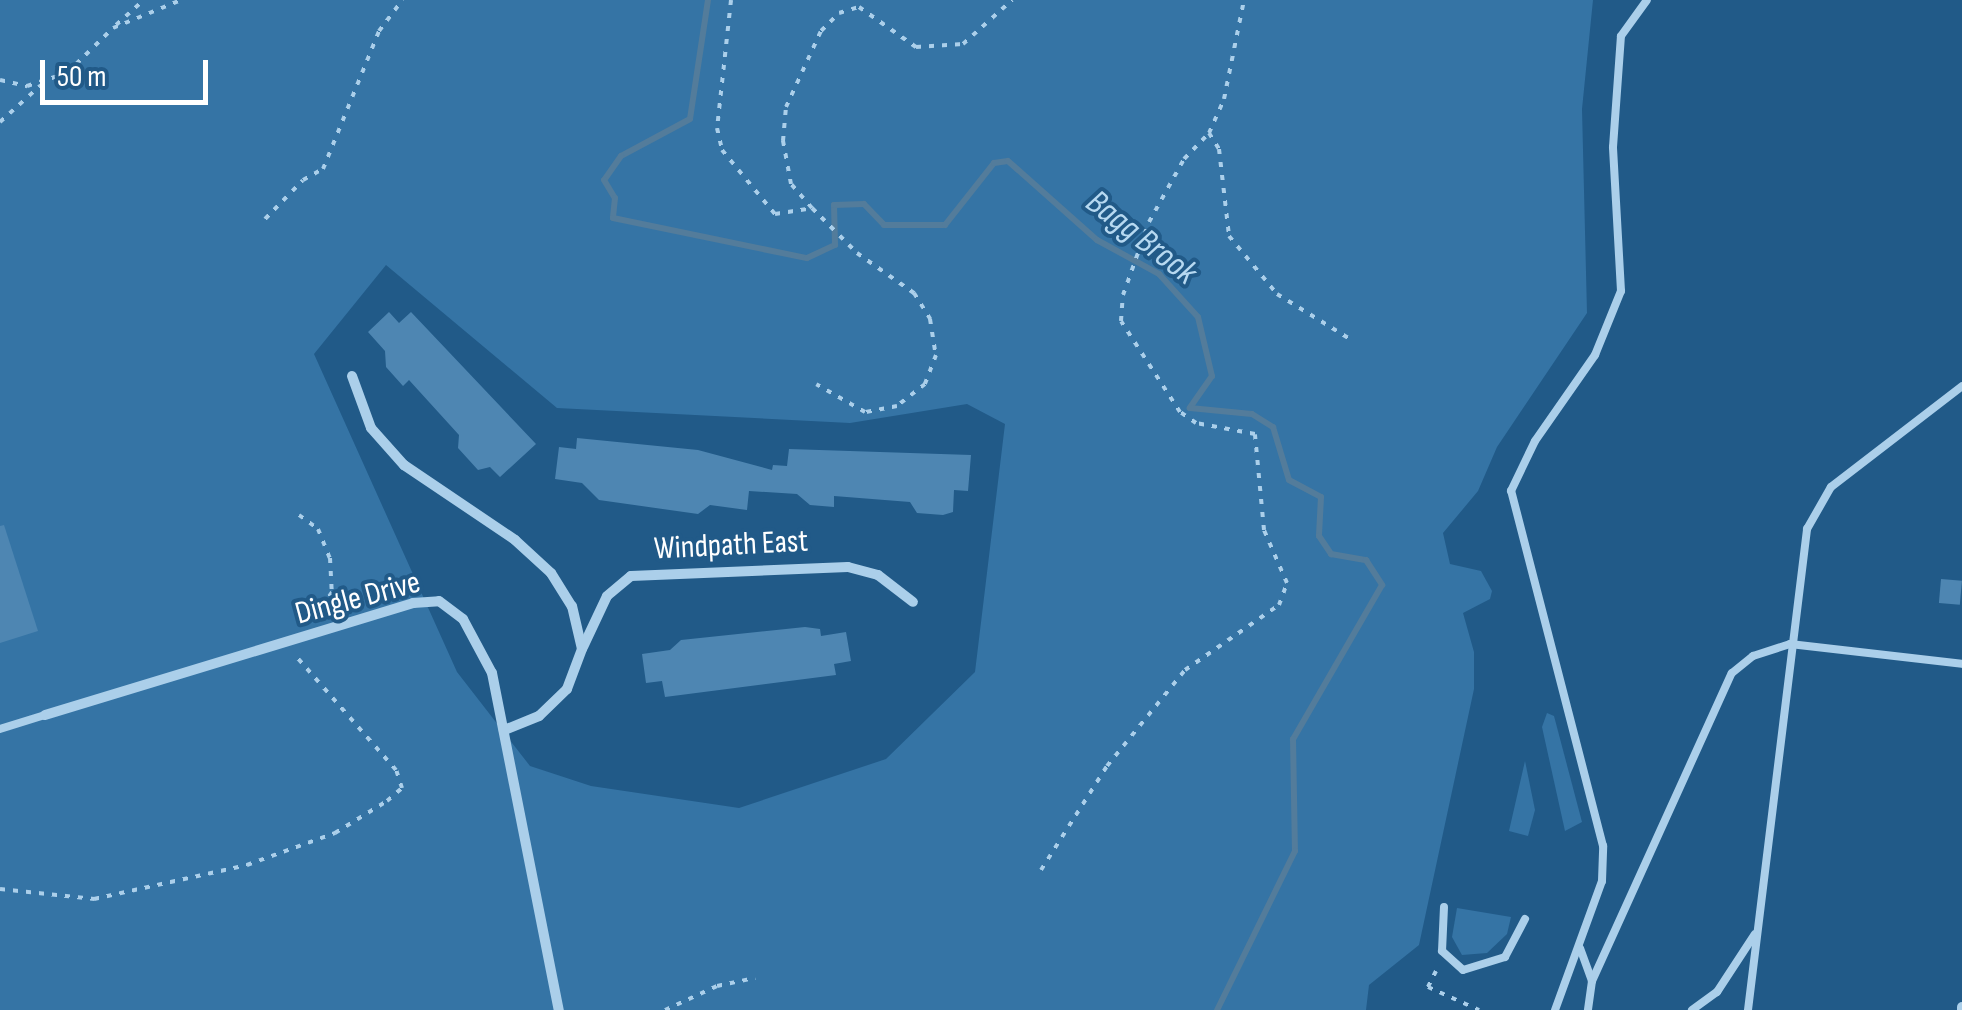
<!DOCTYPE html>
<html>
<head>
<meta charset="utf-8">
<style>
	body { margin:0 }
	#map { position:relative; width:1962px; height:1010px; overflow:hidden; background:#215a88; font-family:"Sofia Sans Condensed",sans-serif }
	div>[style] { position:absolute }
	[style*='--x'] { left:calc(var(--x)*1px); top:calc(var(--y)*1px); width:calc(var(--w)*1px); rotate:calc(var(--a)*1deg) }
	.green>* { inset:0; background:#3574a5 }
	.stream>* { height:6px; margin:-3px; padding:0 3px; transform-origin:3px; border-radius:3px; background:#537c9b }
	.building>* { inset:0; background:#4e86b2; transform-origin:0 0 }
	.path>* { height:4px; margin-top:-2px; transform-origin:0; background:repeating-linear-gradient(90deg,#abcfea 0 5px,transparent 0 13px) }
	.lane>* { height:8px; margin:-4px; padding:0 4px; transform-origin:4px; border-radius:4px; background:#abcfea }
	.street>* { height:10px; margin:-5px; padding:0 5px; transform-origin:5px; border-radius:5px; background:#abcfea }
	span { translate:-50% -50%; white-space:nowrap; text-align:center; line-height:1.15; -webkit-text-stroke:8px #215a88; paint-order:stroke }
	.street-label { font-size:32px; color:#fff }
	.water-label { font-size:35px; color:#b7d9f1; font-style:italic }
	.scale { position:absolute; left:40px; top:60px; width:168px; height:45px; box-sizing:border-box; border:5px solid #fff; border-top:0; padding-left:12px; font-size:30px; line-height:35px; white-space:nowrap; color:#fff; -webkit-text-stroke:8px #215a88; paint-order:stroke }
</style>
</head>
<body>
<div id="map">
	<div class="green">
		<div style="clip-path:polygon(evenodd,0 0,1593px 0,1582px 109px,1587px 313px,1497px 447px,1478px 491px,1443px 533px,1450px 564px,1481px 571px,1492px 591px,1490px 599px,1463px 613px,1474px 652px,1474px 689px,1419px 945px,1369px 985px,1366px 1010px,0 1010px,0 0,386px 265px,557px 408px,850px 423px,967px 404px,1005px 424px,975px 672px,886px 759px,739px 808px,591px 786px,530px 766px,457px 672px,314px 354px,386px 265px)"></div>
		<div style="clip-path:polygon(1547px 713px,1554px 716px,1582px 822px,1565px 831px,1542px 727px)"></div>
		<div style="clip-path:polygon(1525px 761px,1535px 810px,1528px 836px,1509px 831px)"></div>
		<div style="clip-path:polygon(1457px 908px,1511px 917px,1507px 934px,1487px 953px,1462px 955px,1452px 937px)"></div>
	</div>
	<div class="stream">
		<div style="--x:708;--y:0;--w:120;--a:98.6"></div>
		<div style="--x:690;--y:119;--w:78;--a:151.8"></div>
		<div style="--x:621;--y:156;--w:29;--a:125"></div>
		<div style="--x:604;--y:180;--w:21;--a:59"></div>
		<div style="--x:615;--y:198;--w:20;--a:96"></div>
		<div style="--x:613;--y:218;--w:198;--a:11.7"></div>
		<div style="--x:807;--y:258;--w:31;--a:-25"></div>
		<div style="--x:835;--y:245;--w:40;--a:-91.4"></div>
		<div style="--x:834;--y:205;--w:30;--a:-2"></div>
		<div style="--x:864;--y:204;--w:29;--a:46"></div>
		<div style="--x:884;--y:225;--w:61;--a:0"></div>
		<div style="--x:945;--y:225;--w:79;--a:-51.7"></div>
		<div style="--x:994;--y:163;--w:14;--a:-8"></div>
		<div style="--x:1008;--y:161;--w:119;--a:41.6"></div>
		<div style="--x:1097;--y:240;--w:71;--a:28.7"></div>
		<div style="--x:1159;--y:274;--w:58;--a:47.8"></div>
		<div style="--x:1198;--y:317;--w:61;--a:76.7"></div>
		<div style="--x:1212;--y:376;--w:39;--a:125"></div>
		<div style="--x:1190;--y:408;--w:62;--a:5.5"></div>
		<div style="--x:1252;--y:414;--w:25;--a:32"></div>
		<div style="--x:1273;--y:427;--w:55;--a:73.2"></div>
		<div style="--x:1289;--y:480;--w:36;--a:28"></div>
		<div style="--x:1321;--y:497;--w:39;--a:93"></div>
		<div style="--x:1319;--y:536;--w:22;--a:56"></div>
		<div style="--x:1331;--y:554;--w:36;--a:10"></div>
		<div style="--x:1366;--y:560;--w:30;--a:57"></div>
		<div style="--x:1382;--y:585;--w:178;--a:120"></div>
		<div style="--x:1293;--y:739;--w:112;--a:89"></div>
		<div style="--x:1295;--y:851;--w:177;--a:116.1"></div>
	</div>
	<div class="building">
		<div style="clip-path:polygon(389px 312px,399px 323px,411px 312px,536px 444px,500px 477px,490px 467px,478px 470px,458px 448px,459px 435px,409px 380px,403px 386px,386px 367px,385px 351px,368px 332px)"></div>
		<div style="clip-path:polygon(577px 438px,698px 450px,772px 470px,773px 465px,787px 466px,789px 449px,971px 455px,968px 491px,954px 490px,953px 512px,943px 515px,917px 513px,910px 502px,834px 496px,834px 507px,810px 505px,797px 494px,749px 491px,747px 510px,710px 505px,698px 514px,599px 500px,582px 483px,555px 479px,559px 447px,576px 449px)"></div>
		<div style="clip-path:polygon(4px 525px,38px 631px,0 643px,0 526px)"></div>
		<div style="left:1941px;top:579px;width:21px;height:24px;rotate:5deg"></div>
		<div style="clip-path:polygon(805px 627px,820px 629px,821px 636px,846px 632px,851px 661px,834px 664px,836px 675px,665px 697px,662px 681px,646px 683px,642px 654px,670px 650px,681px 640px)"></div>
	</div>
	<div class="path">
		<div style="--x:731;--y:0;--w:129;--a:96.2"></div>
		<div style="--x:717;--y:128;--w:23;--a:77"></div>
		<div style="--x:722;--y:150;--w:83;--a:50.4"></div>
		<div style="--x:775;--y:214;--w:37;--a:-9"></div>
		<div style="--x:812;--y:208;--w:64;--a:45"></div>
		<div style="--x:857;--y:253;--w:70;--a:35.1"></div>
		<div style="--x:914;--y:293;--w:31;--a:58"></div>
		<div style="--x:930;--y:319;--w:36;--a:81"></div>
		<div style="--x:936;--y:355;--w:31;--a:111"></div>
		<div style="--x:925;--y:384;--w:36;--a:142"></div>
		<div style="--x:897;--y:406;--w:33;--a:169"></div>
		<div style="--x:865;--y:412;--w:56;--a:-150.3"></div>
		<div style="--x:116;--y:25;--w:38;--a:-42"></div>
		<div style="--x:0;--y:80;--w:28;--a:13"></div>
		<div style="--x:27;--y:86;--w:42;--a:-18"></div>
		<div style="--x:67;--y:73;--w:64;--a:-44.4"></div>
		<div style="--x:113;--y:28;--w:74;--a:-22.4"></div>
		<div style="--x:0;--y:122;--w:55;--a:-42.1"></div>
		<div style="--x:1209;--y:133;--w:19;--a:58"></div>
		<div style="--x:1219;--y:149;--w:88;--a:83.4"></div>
		<div style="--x:1229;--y:236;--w:75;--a:50.4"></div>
		<div style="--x:1277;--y:294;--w:89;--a:31.7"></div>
		<div style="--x:812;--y:208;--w:32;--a:-131"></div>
		<div style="--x:791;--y:184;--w:44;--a:-100.5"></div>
		<div style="--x:783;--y:141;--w:34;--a:-85"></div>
		<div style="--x:786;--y:107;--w:84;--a:-65.3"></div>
		<div style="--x:821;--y:31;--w:25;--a:-45"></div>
		<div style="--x:839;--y:13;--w:21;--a:-17"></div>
		<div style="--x:859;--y:7;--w:70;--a:35.1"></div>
		<div style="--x:916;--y:47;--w:47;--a:-3.7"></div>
		<div style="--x:963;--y:44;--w:66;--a:-41.9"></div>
		<div style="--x:265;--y:219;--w:54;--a:-45.7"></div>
		<div style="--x:303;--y:180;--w:23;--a:-29"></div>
		<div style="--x:323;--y:169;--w:149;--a:-67.9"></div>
		<div style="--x:379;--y:31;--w:39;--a:-53"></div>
		<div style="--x:299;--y:515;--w:24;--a:36"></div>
		<div style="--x:318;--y:529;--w:31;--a:68"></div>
		<div style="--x:330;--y:558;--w:34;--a:87"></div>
		<div style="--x:332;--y:592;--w:29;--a:124"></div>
		<div style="--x:1041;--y:870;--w:123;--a:-57.6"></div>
		<div style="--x:1107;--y:766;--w:124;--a:-50.9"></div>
		<div style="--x:1185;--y:670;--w:114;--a:-34.7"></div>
		<div style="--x:1279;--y:605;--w:23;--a:-70"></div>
		<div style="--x:1287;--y:583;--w:58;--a:-113.5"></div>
		<div style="--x:1264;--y:530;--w:96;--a:-95.4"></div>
		<div style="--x:1255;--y:434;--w:60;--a:-169.4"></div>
		<div style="--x:1196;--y:423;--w:19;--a:-145"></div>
		<div style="--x:1180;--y:412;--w:108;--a:-123"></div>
		<div style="--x:1121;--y:321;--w:26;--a:-86"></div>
		<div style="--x:1123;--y:295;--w:77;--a:-70.4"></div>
		<div style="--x:1149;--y:222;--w:72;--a:-60.9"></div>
		<div style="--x:1184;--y:159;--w:36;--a:-46"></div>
		<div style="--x:1209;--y:133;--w:37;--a:-66"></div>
		<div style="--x:1224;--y:99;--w:101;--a:-78.6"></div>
		<div style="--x:0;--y:889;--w:95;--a:6.1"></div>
		<div style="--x:94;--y:899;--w:157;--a:-12.5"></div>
		<div style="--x:247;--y:865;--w:94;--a:-20"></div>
		<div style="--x:335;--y:833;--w:61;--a:-31.6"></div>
		<div style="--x:387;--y:801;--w:20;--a:-41"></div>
		<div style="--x:402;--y:788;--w:19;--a:-108"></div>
		<div style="--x:396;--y:770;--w:153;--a:-131.3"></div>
		<div style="--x:1436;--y:971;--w:18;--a:117"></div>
		<div style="--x:1428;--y:987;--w:56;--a:24.3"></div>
		<div style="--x:665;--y:1010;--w:57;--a:-24.8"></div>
		<div style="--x:717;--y:986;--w:39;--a:-12"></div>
	</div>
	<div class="lane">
		<div style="--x:0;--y:729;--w:47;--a:-17.3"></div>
		<div style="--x:1444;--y:907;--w:44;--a:92.6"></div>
		<div style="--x:1442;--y:951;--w:28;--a:42"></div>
		<div style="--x:1463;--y:970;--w:44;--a:-17.2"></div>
		<div style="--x:1505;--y:957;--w:43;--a:-62.2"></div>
		<div style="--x:1580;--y:948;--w:35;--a:70"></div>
		<div style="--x:1592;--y:981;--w:29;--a:98"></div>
		<div style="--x:1592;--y:981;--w:338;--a:-65.6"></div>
		<div style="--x:1732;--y:673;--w:27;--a:-39"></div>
		<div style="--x:1753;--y:656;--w:39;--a:-18"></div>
		<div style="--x:1790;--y:644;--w:173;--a:6.6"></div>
		<div style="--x:1555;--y:1010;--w:137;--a:-70"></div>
		<div style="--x:1602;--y:881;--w:35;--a:-88"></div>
		<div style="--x:1603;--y:846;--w:367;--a:-104.5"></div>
		<div style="--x:1511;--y:491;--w:55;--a:-64.4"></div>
		<div style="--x:1535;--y:441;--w:105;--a:-55.1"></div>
		<div style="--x:1595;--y:355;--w:69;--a:-67.9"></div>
		<div style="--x:1621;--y:291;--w:144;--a:-93.2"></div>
		<div style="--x:1613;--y:147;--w:111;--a:-85.9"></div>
		<div style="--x:1621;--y:36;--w:44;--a:-54.2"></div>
		<div style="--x:1692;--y:1010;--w:31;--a:-36"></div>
		<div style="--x:1717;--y:992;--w:69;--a:-56.8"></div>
		<div style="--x:1748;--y:1010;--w:485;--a:-83"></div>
		<div style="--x:1807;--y:529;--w:48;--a:-60.3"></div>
		<div style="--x:1831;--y:487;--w:165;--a:-37.6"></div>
	</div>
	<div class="street">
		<div style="--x:352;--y:376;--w:55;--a:69.9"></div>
		<div style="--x:371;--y:428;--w:50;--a:48.3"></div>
		<div style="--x:404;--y:465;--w:134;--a:34"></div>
		<div style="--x:515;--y:540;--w:49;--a:42.5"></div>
		<div style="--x:551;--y:573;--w:39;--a:58"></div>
		<div style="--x:572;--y:606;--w:44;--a:76.9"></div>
		<div style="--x:582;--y:649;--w:43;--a:110.6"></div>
		<div style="--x:567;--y:689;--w:39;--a:136"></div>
		<div style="--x:539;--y:716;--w:38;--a:158"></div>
		<div style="--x:583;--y:647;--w:56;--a:-64.8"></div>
		<div style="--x:607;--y:596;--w:31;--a:-40"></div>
		<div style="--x:631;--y:576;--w:217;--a:-2.4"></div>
		<div style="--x:848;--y:567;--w:31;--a:15"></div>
		<div style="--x:878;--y:575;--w:44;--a:37.6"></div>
		<div style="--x:45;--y:715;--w:385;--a:-16.9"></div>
		<div style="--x:413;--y:603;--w:26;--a:-4"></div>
		<div style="--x:439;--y:601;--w:30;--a:37"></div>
		<div style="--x:463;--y:619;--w:61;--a:61.8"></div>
		<div style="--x:492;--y:673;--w:344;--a:78.8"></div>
		<div style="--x:1962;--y:1010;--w:3;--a:-90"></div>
	</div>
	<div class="street-label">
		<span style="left:731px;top:546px;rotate:-3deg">Windpath East</span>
		<span style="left:358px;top:599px;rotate:-15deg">Dingle Drive</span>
	</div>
	<div class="water-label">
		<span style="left:1141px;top:238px;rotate:38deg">Bagg Brook</span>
	</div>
	<div class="scale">50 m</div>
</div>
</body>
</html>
